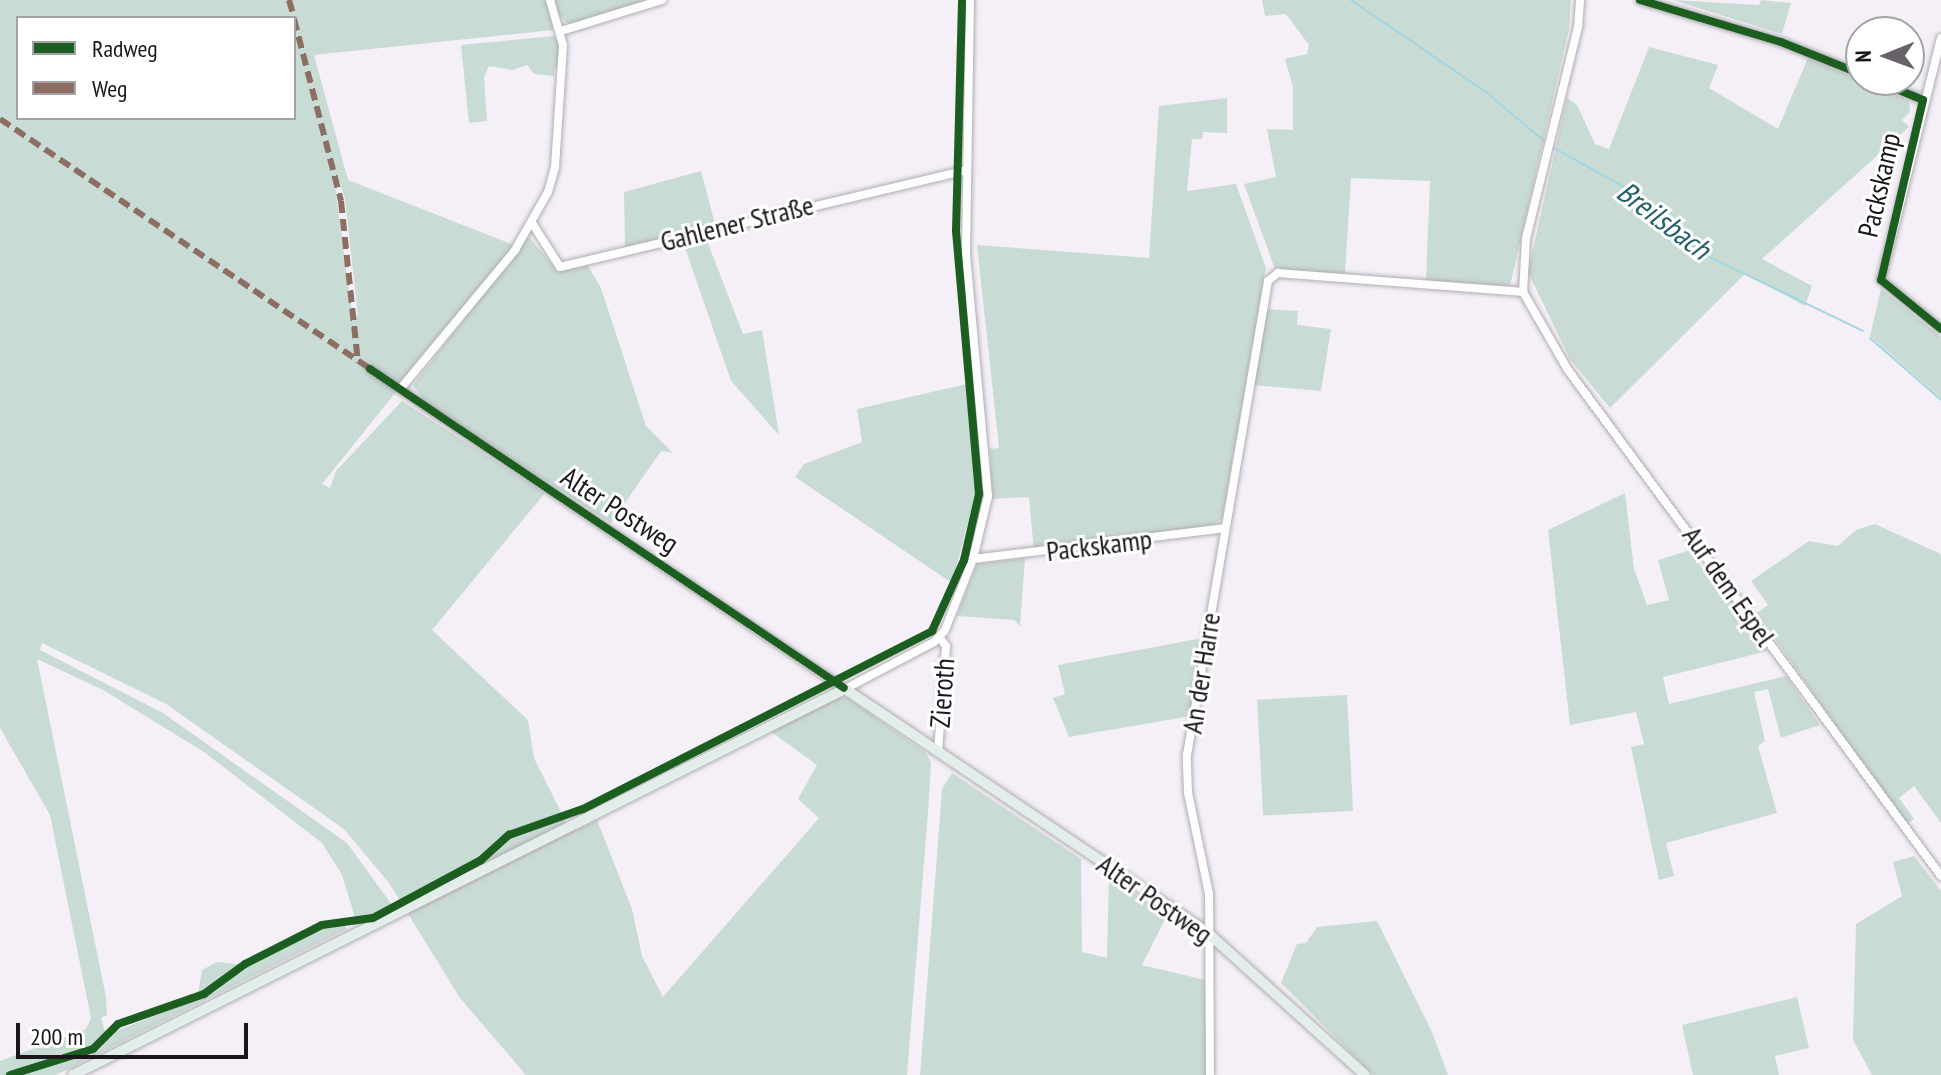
<!DOCTYPE html>
<html>
<head>
<meta charset="utf-8">
<style>
	body { margin:0 }
	#map { position:relative; width:1941px; height:1075px; overflow:hidden; background:#f5f0f8; font-family:"PT Sans Narrow",sans-serif }
	div>[style] { position:absolute }
	[style*='--x'] { left:calc(var(--x)*1px); top:calc(var(--y)*1px); width:calc(var(--w)*1px); rotate:calc(var(--a)*1deg) }
	.green>* { inset:0; background:#c9dbd5; transform-origin:0 0 }
	.stream>* { height:2px; margin:-1px; padding:0 1px; transform-origin:1px; border-radius:1px; background:#a4d6e2 }
	.roads { filter:drop-shadow(0 0 2px #b0acb2) drop-shadow(0 0 2px #b0acb2) }
	.minor>* { height:8px; margin:-4px; padding:0 4px; transform-origin:4px; border-radius:4px; background:#fefdfe }
	.major>* { height:10px; margin:-5px; padding:0 5px; transform-origin:5px; border-radius:5px; background:#e3eeeb }
	.quiet>* { height:6px; margin-top:-3px; transform-origin:0; background:repeating-linear-gradient(90deg,#8d6e63 0 12px,transparent 0 18px) }
	.cycleway>* { height:8px; margin:-4px; padding:0 4px; transform-origin:4px; border-radius:4px; background:#1b5e20 }
	span { translate:-50% -50%; white-space:nowrap; text-align:center; line-height:1.15; -webkit-text-stroke:6px #fff; paint-order:stroke }
	.street-label { font-size:28px; color:#1a161c }
	.water-label { font-size:30px; color:#24606a; font-style:italic }
	.legend { position:absolute; left:16px; top:16px; width:280px; height:104px; box-sizing:border-box; background:#fff; border:2px solid #a3a2a4; margin:0; padding:10px 14px; list-style:none; font-size:24px; color:#1a161c }
	.legend li { display:flex; align-items:center; gap:16px; height:40px }
	.legend b { width:40px; border:2px solid #a3a2a4 }
	.north { position:absolute; left:1845px; top:16px; width:80px; height:80px; box-sizing:border-box; background:#fff; border:2px solid #a3a2a4; border-radius:50%; rotate:269deg; font-size:22px; font-weight:700; line-height:32px; text-align:center; color:#1a161c }
	.north::after { content:''; display:block; margin:auto; width:28px; height:36px; background:#676269; clip-path:polygon(50% 0,100% 100%,50% 72%,0 100%) }
	.scale { position:absolute; left:16px; top:1023px; width:232px; height:36px; box-sizing:border-box; border:4px solid #1a161c; border-top:0; padding-left:10px; font-size:24px; line-height:28px; white-space:nowrap; color:#1a161c; -webkit-text-stroke:6px #fff; paint-order:stroke }
</style>
</head>
<body>
<div id="map">
	<div class="green">
		<div style="clip-path:polygon(evenodd,0 0,546px 0,553px 30px,314px 55px,348px 180px,514px 245px,322px 484px,330px 488px,336px 471px,402px 401px,545px 493px,432px 630px,528px 720px,534px 758px,571px 832px,597px 820px,632px 909px,642px 956px,663px 997px,819px 818px,798px 799px,817px 765px,770px 731px,838px 698px,848px 698px,926px 753px,931px 763px,928px 812px,907px 1075px,526px 1075px,460px 998px,389px 883px,344px 829px,166px 704px,42px 643px,40px 650px,163px 713px,347px 843px,392px 905px,357px 924px,342px 875px,322px 843px,204px 752px,103px 690px,37px 659px,106px 997px,107px 1015px,101px 1018px,106px 1035px,215px 992px,248px 964px,326px 925px,341px 921px,347px 929px,56px 1075px,0 1075px,0 1061px,86px 1029px,91px 1018px,50px 815px,0 728px,0 0,18px 18px,294px 18px,294px 118px,18px 118px,18px 18px,0 0,340px 183px,345px 199px,358px 316px,352px 313px,335px 186px,340px 183px)"></div>
		<div style="clip-path:polygon(553px 0,652px 0,570px 25px,556px 14px)"></div>
		<div style="clip-path:polygon(1262px 0,1571px 0,1569px 29px,1510px 286px,1426px 280px,1430px 181px,1351px 178px,1345px 274px,1275px 269px,1244px 184px,1276px 177px,1267px 129px,1293px 130px,1293px 87px,1285px 59px,1307px 54px,1309px 45px,1286px 14px,1265px 16px)"></div>
		<div style="clip-path:polygon(1673px 0,1759px 5px,1761px 0,1791px 3px,1782px 34px)"></div>
		<div style="clip-path:polygon(554px 36px,560px 45px,560px 68px,555px 68px,554px 76px,534px 74px,527px 65px,513px 70px,489px 66px,484px 77px,487px 121px,469px 123px,461px 45px)"></div>
		<div style="clip-path:polygon(1649px 47px,1718px 65px,1709px 88px,1778px 129px,1808px 58px,1909px 101px,1910px 112px,1902px 120px,1909px 127px,1762px 259px,1812px 286px,1805px 306px,1745px 274px,1610px 408px,1570px 359px,1528px 272px,1567px 98px,1577px 105px,1595px 144px,1609px 149px)"></div>
		<div style="clip-path:polygon(1227px 98px,1227px 133px,1203px 132px,1202px 139px,1192px 139px,1187px 191px,1236px 184px,1266px 268px,1222px 519px,1213px 525px,1034px 551px,1029px 497px,992px 499px,990px 449px,999px 448px,977px 245px,1149px 258px,1159px 106px)"></div>
		<div style="clip-path:polygon(701px 171px,715px 224px,625px 248px,624px 192px)"></div>
		<div style="clip-path:polygon(704px 233px,743px 334px,762px 330px,779px 435px,731px 381px,682px 239px)"></div>
		<div style="clip-path:polygon(528px 236px,557px 270px,587px 264px,601px 288px,646px 426px,673px 453px,661px 451px,611px 523px,426px 404px,413px 385px)"></div>
		<div style="clip-path:polygon(1881px 289px,1941px 337px,1941px 398px,1870px 336px)"></div>
		<div style="clip-path:polygon(1265px 309px,1298px 311px,1297px 325px,1331px 329px,1321px 391px,1252px 385px)"></div>
		<div style="clip-path:polygon(967px 384px,976px 493px,952px 583px,795px 477px,804px 464px,862px 442px,857px 409px)"></div>
		<div style="clip-path:polygon(1625px 493px,1634px 569px,1647px 605px,1669px 600px,1658px 560px,1690px 550px,1702px 568px,1711px 566px,1768px 651px,1663px 677px,1669px 704px,1786px 676px,1820px 725px,1781px 738px,1768px 689px,1754px 692px,1765px 741px,1758px 746px,1777px 813px,1666px 843px,1674px 876px,1659px 880px,1631px 747px,1644px 744px,1636px 712px,1570px 725px,1548px 530px)"></div>
		<div style="clip-path:polygon(1875px 524px,1941px 554px,1941px 823px,1914px 786px,1899px 798px,1914px 819px,1906px 825px,1757px 613px,1768px 605px,1751px 581px,1809px 541px,1838px 546px,1856px 530px)"></div>
		<div style="clip-path:polygon(1025px 558px,1020px 626px,1014px 620px,957px 616px,977px 564px)"></div>
		<div style="clip-path:polygon(1203px 638px,1191px 716px,1069px 737px,1053px 698px,1065px 694px,1058px 665px)"></div>
		<div style="left:1347px;top:695px;width:116px;height:90px;rotate:87deg"></div>
		<div style="clip-path:polygon(952px 773px,1081px 859px,1082px 952px,1107px 958px,1109px 876px,1162px 912px,1165px 919px,1142px 965px,1205px 980px,1207px 1075px,920px 1075px,942px 789px)"></div>
		<div style="clip-path:polygon(1914px 856px,1941px 891px,1941px 1075px,1872px 1075px,1853px 1040px,1856px 924px,1902px 896px,1893px 862px)"></div>
		<div style="clip-path:polygon(1377px 921px,1432px 1032px,1448px 1075px,1373px 1075px,1281px 983px,1297px 944px,1306px 943px,1317px 927px)"></div>
		<div style="clip-path:polygon(217px 962px,238px 964px,198px 994px,202px 970px)"></div>
		<div style="clip-path:polygon(1797px 997px,1809px 1048px,1775px 1056px,1779px 1075px,1693px 1075px,1682px 1025px)"></div>
	</div>
	<div class="stream">
		<div style="--x:1351;--y:0;--w:163;--a:34.3"></div>
		<div style="--x:1486;--y:92;--w:76;--a:40.2"></div>
		<div style="--x:1554;--y:148;--w:86;--a:29.2"></div>
		<div style="--x:1629;--y:190;--w:91;--a:41.9"></div>
		<div style="--x:1697;--y:251;--w:184;--a:25.7"></div>
		<div style="--x:1870;--y:338;--w:94;--a:41.1"></div>
	</div>
	<div class="roads">
		<div class="minor">
			<div style="--x:1580;--y:0;--w:27;--a:94"></div>
			<div style="--x:1578;--y:27;--w:218;--a:103.8"></div>
			<div style="--x:1526;--y:239;--w:53;--a:93.2"></div>
			<div style="--x:1523;--y:292;--w:90;--a:60"></div>
			<div style="--x:1568;--y:370;--w:629;--a:53.6"></div>
			<div style="--x:1640;--y:0;--w:147;--a:16.6"></div>
			<div style="--x:1781;--y:42;--w:86;--a:21.8"></div>
			<div style="--x:561;--y:31;--w:106;--a:-17.1"></div>
			<div style="--x:1941;--y:38;--w:249;--a:103.9"></div>
			<div style="--x:1881;--y:280;--w:77;--a:39.2"></div>
			<div style="--x:1875;--y:80;--w:52;--a:22.6"></div>
			<div style="--x:532;--y:223;--w:52;--a:57.5"></div>
			<div style="--x:560;--y:267;--w:418;--a:-13.4"></div>
			<div style="--x:370;--y:369;--w:573;--a:33.97"></div>
			<div style="--x:845;--y:689;--w:101;--a:-27.8"></div>
			<div style="--x:934;--y:642;--w:16;--a:-47"></div>
			<div style="--x:945;--y:630;--w:76;--a:-68.5"></div>
			<div style="--x:973;--y:559;--w:65;--a:-76.6"></div>
			<div style="--x:988;--y:496;--w:243;--a:-95.2"></div>
			<div style="--x:966;--y:254;--w:254;--a:-89.1"></div>
			<div style="--x:401;--y:388;--w:179;--a:-50.4"></div>
			<div style="--x:515;--y:250;--w:67;--a:-60.4"></div>
			<div style="--x:548;--y:192;--w:26;--a:-74"></div>
			<div style="--x:555;--y:167;--w:122;--a:-86.2"></div>
			<div style="--x:563;--y:45;--w:47;--a:-106.1"></div>
			<div style="--x:973;--y:559;--w:253;--a:-7"></div>
			<div style="--x:938;--y:751;--w:105;--a:-85.6"></div>
			<div style="--x:946;--y:646;--w:10;--a:-127"></div>
			<div style="--x:1210;--y:1075;--w:181;--a:-90.3"></div>
			<div style="--x:1209;--y:894;--w:103;--a:-101.7"></div>
			<div style="--x:1188;--y:793;--w:38;--a:-92"></div>
			<div style="--x:1187;--y:755;--w:481;--a:-80.3"></div>
			<div style="--x:1268;--y:281;--w:13;--a:-39"></div>
			<div style="--x:1278;--y:273;--w:246;--a:4.4"></div>
		</div>
		<div class="major">
			<div style="--x:73;--y:1075;--w:863;--a:-26.57"></div>
			<div style="--x:845;--y:689;--w:439;--a:33.9"></div>
			<div style="--x:1209;--y:934;--w:210;--a:42.1"></div>
		</div>
	</div>
	<div class="quiet">
		<div style="--x:289;--y:0;--w:19;--a:74"></div>
		<div style="--x:294;--y:19;--w:188;--a:75.5"></div>
		<div style="--x:341;--y:201;--w:162;--a:84"></div>
		<div style="--x:0;--y:119;--w:447;--a:34"></div>
	</div>
	<div class="cycleway">
		<div style="--x:1640;--y:0;--w:147;--a:16.6"></div>
		<div style="--x:1781;--y:42;--w:86;--a:21.8"></div>
		<div style="--x:1875;--y:80;--w:52;--a:22.6"></div>
		<div style="--x:1923;--y:100;--w:185;--a:103.1"></div>
		<div style="--x:1881;--y:280;--w:77;--a:39.2"></div>
		<div style="--x:370;--y:369;--w:571;--a:33.94"></div>
		<div style="--x:10;--y:1075;--w:87;--a:-17.4"></div>
		<div style="--x:93;--y:1049;--w:35;--a:-45"></div>
		<div style="--x:118;--y:1024;--w:91;--a:-19.2"></div>
		<div style="--x:204;--y:994;--w:51;--a:-36.2"></div>
		<div style="--x:245;--y:964;--w:86;--a:-26.9"></div>
		<div style="--x:322;--y:925;--w:51;--a:-7.8"></div>
		<div style="--x:373;--y:918;--w:123;--a:-28.2"></div>
		<div style="--x:481;--y:860;--w:38;--a:-42"></div>
		<div style="--x:509;--y:835;--w:78;--a:-19.4"></div>
		<div style="--x:583;--y:809;--w:392;--a:-27"></div>
		<div style="--x:932;--y:631;--w:78;--a:-65.7"></div>
		<div style="--x:964;--y:560;--w:68;--a:-77.2"></div>
		<div style="--x:979;--y:494;--w:264;--a:-95"></div>
		<div style="--x:956;--y:231;--w:231;--a:-88.5"></div>
	</div>
	<div class="street-label">
		<span style="left:1879px;top:185px;rotate:-77deg">Packskamp</span>
		<span style="left:737px;top:223px;rotate:-14deg">Gahlener Straße</span>
		<span style="left:620px;top:510px;rotate:33deg">Alter Postweg</span>
		<span style="left:1099px;top:545px;rotate:-7deg">Packskamp</span>
		<span style="left:1729px;top:586px;rotate:55deg">Auf dem Espel</span>
		<span style="left:1201px;top:673px;rotate:-81deg">An der Harre</span>
		<span style="left:942px;top:693px;rotate:-86deg">Zieroth</span>
		<span style="left:1155px;top:899px;rotate:35deg">Alter Postweg</span>
	</div>
	<div class="water-label">
		<span style="left:1664px;top:220px;rotate:37deg">Breilsbach</span>
	</div>
	<ul class="legend">
	<li><b style="height:10px;background:#1b5e20"></b>Radweg</li>
	<li><b style="height:10px;background:#8d6e63"></b>Weg</li>
	</ul>
	<div class="north">N</div>
	<div class="scale">200 m</div>
</div>
</body>
</html>
